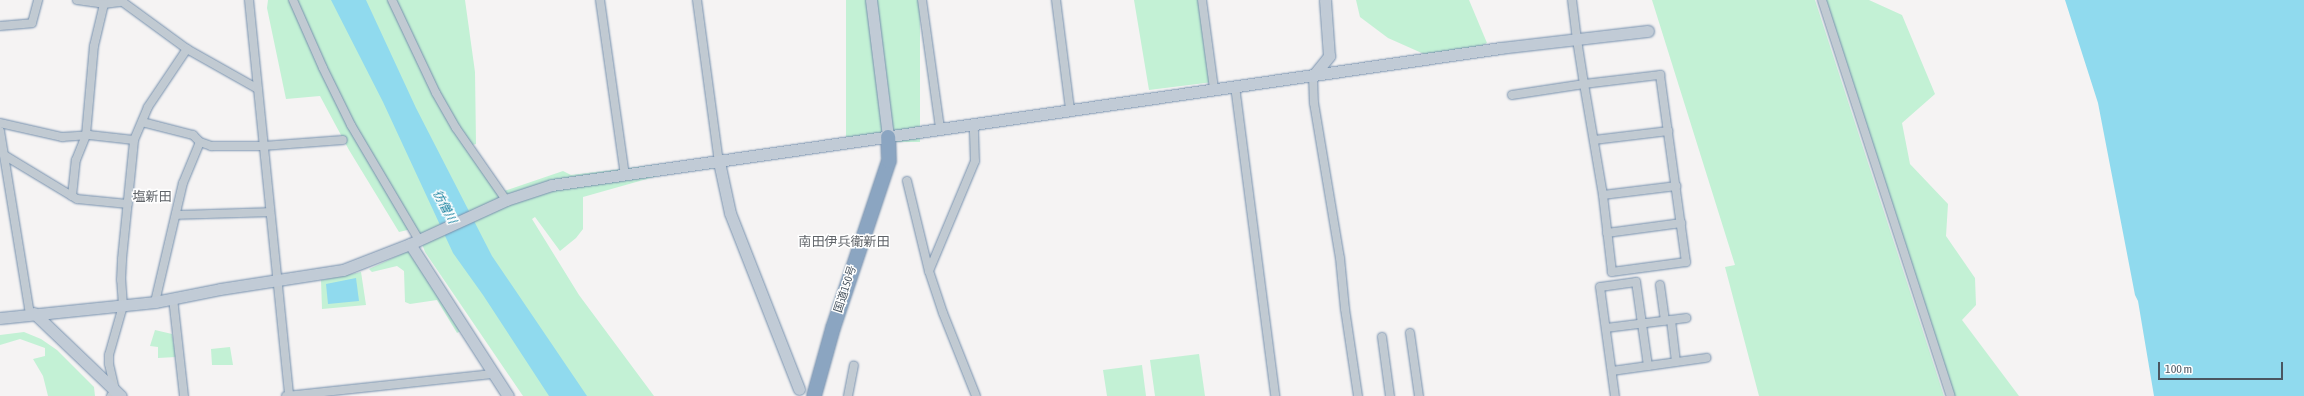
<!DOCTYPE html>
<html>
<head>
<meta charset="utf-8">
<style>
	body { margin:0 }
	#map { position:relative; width:2304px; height:396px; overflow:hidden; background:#f5f3f3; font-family:"Asap Condensed","Noto Sans JP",sans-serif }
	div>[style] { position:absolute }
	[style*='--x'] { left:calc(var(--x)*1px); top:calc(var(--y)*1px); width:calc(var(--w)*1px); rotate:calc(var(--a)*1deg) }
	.green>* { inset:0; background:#c3f1d5; transform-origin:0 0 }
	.water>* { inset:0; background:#90daee }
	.roads { filter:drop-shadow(0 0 1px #7690ad) drop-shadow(0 0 1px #7690ad) }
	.street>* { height:8px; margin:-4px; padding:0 4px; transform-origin:4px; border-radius:4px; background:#c1cad2 }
	.secondary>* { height:11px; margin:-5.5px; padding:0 5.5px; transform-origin:5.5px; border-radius:5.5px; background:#c1cbd6 }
	.highway>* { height:14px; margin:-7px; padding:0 7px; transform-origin:7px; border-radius:7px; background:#8ba5c1 }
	span { translate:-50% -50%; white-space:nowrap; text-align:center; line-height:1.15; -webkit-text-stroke:3px #fff; paint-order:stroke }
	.street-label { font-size:11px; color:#4a5661 }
	.water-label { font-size:12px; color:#0c7c9b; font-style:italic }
	.quarter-label { font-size:13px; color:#5f6368 }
	.scale { position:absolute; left:2158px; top:362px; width:125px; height:18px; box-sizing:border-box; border:2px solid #4a5661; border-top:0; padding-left:5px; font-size:12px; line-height:14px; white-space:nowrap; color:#4a5661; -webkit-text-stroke:3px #fff; paint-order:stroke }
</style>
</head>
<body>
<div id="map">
	<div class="green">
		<div style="clip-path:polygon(268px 0,465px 0,475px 72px,476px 144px,469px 146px,501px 192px,563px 171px,571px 175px,712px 158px,713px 168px,661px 175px,583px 197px,583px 229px,576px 238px,560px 251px,535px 217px,532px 219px,579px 295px,654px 396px,523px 396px,425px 252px,416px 228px,399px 232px,349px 150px,320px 96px,286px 99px,267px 8px)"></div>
		<div style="left:846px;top:0;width:74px;height:142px"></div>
		<div style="clip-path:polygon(1134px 0,1198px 0,1213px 82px,1149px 90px)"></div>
		<div style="clip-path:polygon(1356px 0,1469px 0,1487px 43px,1467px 53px,1433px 58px,1388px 38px,1360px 17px)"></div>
		<div style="clip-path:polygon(1652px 0,1815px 0,1944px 396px,1759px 396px,1725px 267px,1735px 265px)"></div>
		<div style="clip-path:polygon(1824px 0,1869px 0,1902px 15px,1935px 94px,1902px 123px,1910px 164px,1948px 204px,1946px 236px,1975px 278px,1976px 305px,1962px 320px,2019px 396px,1950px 396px)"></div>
		<div style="clip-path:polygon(408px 251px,461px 331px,457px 333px,437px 300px,410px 304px,405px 302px,404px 271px,397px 266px,372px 272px,369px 269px)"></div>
		<div style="clip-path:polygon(361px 272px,366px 305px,322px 309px,321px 280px)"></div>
		<div style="clip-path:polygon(155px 330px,172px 334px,176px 357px,158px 358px,158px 347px,150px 346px)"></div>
		<div style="clip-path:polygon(24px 332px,41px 339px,57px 350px,94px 387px,95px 396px,48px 396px,43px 376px,33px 359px,45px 356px,45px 348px,20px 339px,0 345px,0 335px)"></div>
		<div style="clip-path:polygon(230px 347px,233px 365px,212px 365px,211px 349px)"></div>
		<div style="clip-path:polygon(1199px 354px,1205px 396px,1155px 396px,1150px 360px)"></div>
		<div style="clip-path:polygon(1142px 365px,1146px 396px,1107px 396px,1103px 370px)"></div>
	</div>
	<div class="water">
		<div style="clip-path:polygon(331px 0,366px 0,416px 108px,492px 256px,587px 396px,549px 396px,483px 295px,453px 253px,383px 102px)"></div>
		<div style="clip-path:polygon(2065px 0,2304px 0,2304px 396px,2154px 396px,2138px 301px,2135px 295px,2098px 103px)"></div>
		<div style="clip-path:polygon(356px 278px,359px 301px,328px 304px,326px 284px)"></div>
	</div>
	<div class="roads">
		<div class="street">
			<div style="--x:77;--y:0;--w:27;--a:8"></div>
			<div style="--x:104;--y:4;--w:16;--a:-7"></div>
			<div style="--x:120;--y:0;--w:83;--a:36.2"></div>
			<div style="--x:187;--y:49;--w:81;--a:29.4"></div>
			<div style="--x:249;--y:0;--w:398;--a:84.2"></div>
			<div style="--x:293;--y:0;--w:74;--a:66.2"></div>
			<div style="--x:323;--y:68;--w:64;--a:63.8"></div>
			<div style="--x:351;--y:125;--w:134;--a:59.4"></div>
			<div style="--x:392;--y:0;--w:103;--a:64.7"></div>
			<div style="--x:436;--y:93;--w:40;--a:60.3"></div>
			<div style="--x:456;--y:128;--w:88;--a:55.2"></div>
			<div style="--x:600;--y:0;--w:177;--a:81.9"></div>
			<div style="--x:697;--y:0;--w:163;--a:82.3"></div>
			<div style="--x:922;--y:0;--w:129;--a:82"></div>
			<div style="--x:1056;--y:0;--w:111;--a:82.7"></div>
			<div style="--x:1202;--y:0;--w:90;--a:82.3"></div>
			<div style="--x:1822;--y:0;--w:416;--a:72"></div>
			<div style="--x:0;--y:26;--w:32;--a:-5"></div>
			<div style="--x:32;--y:23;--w:24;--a:-75"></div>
			<div style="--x:1313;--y:76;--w:27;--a:88"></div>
			<div style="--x:1314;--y:103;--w:157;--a:80.5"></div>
			<div style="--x:1340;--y:258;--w:51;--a:84.4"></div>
			<div style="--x:1345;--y:309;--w:88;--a:81.5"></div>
			<div style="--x:1235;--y:86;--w:313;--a:82.6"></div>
			<div style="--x:1512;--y:95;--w:73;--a:-8.7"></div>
			<div style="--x:1584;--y:84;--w:77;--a:-6.8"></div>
			<div style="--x:1660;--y:75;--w:189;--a:82.1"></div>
			<div style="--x:1686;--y:262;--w:75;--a:172.3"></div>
			<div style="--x:1612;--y:272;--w:78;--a:-96.7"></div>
			<div style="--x:1603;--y:195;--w:113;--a:-99.7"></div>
			<div style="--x:1584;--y:84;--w:45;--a:-99"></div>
			<div style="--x:1577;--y:40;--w:40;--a:-97.1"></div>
			<div style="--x:142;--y:122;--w:53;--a:14.3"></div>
			<div style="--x:193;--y:135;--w:10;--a:45"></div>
			<div style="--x:200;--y:142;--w:12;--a:20"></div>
			<div style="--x:211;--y:146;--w:52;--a:0"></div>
			<div style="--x:263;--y:146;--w:80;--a:-4.3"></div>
			<div style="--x:0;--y:123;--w:64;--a:12.7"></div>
			<div style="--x:62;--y:137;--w:27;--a:-4"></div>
			<div style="--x:89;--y:135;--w:45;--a:6.3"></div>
			<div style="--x:0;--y:131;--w:185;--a:80.7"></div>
			<div style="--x:1594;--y:140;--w:75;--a:-6.9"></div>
			<div style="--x:4;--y:155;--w:79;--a:31.1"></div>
			<div style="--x:72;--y:196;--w:36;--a:-84"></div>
			<div style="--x:76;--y:160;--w:27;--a:-68"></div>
			<div style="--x:86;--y:135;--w:89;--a:-84.9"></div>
			<div style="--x:94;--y:46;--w:43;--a:-76.6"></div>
			<div style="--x:907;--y:181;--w:93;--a:76.3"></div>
			<div style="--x:929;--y:271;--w:44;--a:71.6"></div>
			<div style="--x:943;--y:313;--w:89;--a:68.3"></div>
			<div style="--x:1603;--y:195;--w:74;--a:-7"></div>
			<div style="--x:72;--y:196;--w:6;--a:31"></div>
			<div style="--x:77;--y:199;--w:51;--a:5.6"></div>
			<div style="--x:176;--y:215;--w:94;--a:-1.8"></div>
			<div style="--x:1607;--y:233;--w:75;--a:-7.7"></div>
			<div style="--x:929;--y:271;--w:119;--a:-67.3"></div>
			<div style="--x:975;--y:161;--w:37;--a:-92"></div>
			<div style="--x:1660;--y:285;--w:36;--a:82"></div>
			<div style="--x:173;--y:298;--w:99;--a:83.6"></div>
			<div style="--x:155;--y:302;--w:122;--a:-76.8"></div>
			<div style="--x:183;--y:183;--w:44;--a:-67.5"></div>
			<div style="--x:1671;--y:320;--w:42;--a:83.2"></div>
			<div style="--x:1606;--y:328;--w:81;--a:-7.1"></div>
			<div style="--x:1410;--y:333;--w:64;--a:81.9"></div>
			<div style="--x:1382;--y:337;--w:60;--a:82.3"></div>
			<div style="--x:1648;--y:366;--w:59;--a:-7.9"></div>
			<div style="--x:1612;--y:371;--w:36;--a:-8"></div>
			<div style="--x:1648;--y:366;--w:85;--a:-98.1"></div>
			<div style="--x:1636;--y:282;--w:36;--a:172"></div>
			<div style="--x:1600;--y:287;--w:110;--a:82.2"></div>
			<div style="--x:111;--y:396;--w:7;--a:-56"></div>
			<div style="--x:115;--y:390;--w:27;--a:-103"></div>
			<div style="--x:109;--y:364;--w:9;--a:-90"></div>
			<div style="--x:109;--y:355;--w:51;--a:-74.1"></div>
			<div style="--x:123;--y:306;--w:26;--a:-94"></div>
			<div style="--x:121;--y:280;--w:21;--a:-87"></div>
			<div style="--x:122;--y:259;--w:120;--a:-84.2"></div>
			<div style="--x:134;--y:140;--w:36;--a:-67"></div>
			<div style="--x:148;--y:107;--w:70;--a:-56.1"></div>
			<div style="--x:286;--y:396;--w:208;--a:-6.1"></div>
			<div style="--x:848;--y:396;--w:31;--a:-79"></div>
		</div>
		<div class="secondary">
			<div style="--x:871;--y:0;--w:138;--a:82.9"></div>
			<div style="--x:1313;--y:76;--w:26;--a:-51"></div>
			<div style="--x:1329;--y:56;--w:56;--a:-94.1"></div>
			<div style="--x:719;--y:162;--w:52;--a:77.8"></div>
			<div style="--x:730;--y:213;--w:189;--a:68.6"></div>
			<div style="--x:410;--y:244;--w:181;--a:57.2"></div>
			<div style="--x:34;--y:313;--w:120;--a:43.7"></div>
			<div style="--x:0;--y:318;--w:156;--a:-5.9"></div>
			<div style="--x:155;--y:302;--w:66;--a:-11.3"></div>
			<div style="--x:220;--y:289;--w:124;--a:-8.8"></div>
			<div style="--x:343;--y:270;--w:72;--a:-21.2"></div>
			<div style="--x:410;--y:244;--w:106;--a:-24.6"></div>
			<div style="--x:506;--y:200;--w:48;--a:-18.1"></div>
			<div style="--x:552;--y:185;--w:958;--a:-8.22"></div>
			<div style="--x:1500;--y:48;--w:149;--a:-6.6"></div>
		</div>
		<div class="highway">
			<div style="--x:814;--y:396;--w:71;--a:-74.4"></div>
			<div style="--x:833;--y:328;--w:176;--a:-71.5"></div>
			<div style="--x:889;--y:161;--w:24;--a:-92"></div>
		</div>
	</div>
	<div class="street-label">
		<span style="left:845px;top:289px;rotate:-72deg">国道150号</span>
	</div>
	<div class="water-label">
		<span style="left:444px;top:207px;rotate:62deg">彷僧川</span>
	</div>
	<div class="quarter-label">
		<span style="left:152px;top:197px">塩新田</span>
		<span style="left:844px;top:242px">南田伊兵衛新田</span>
	</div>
	<div class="scale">100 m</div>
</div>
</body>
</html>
